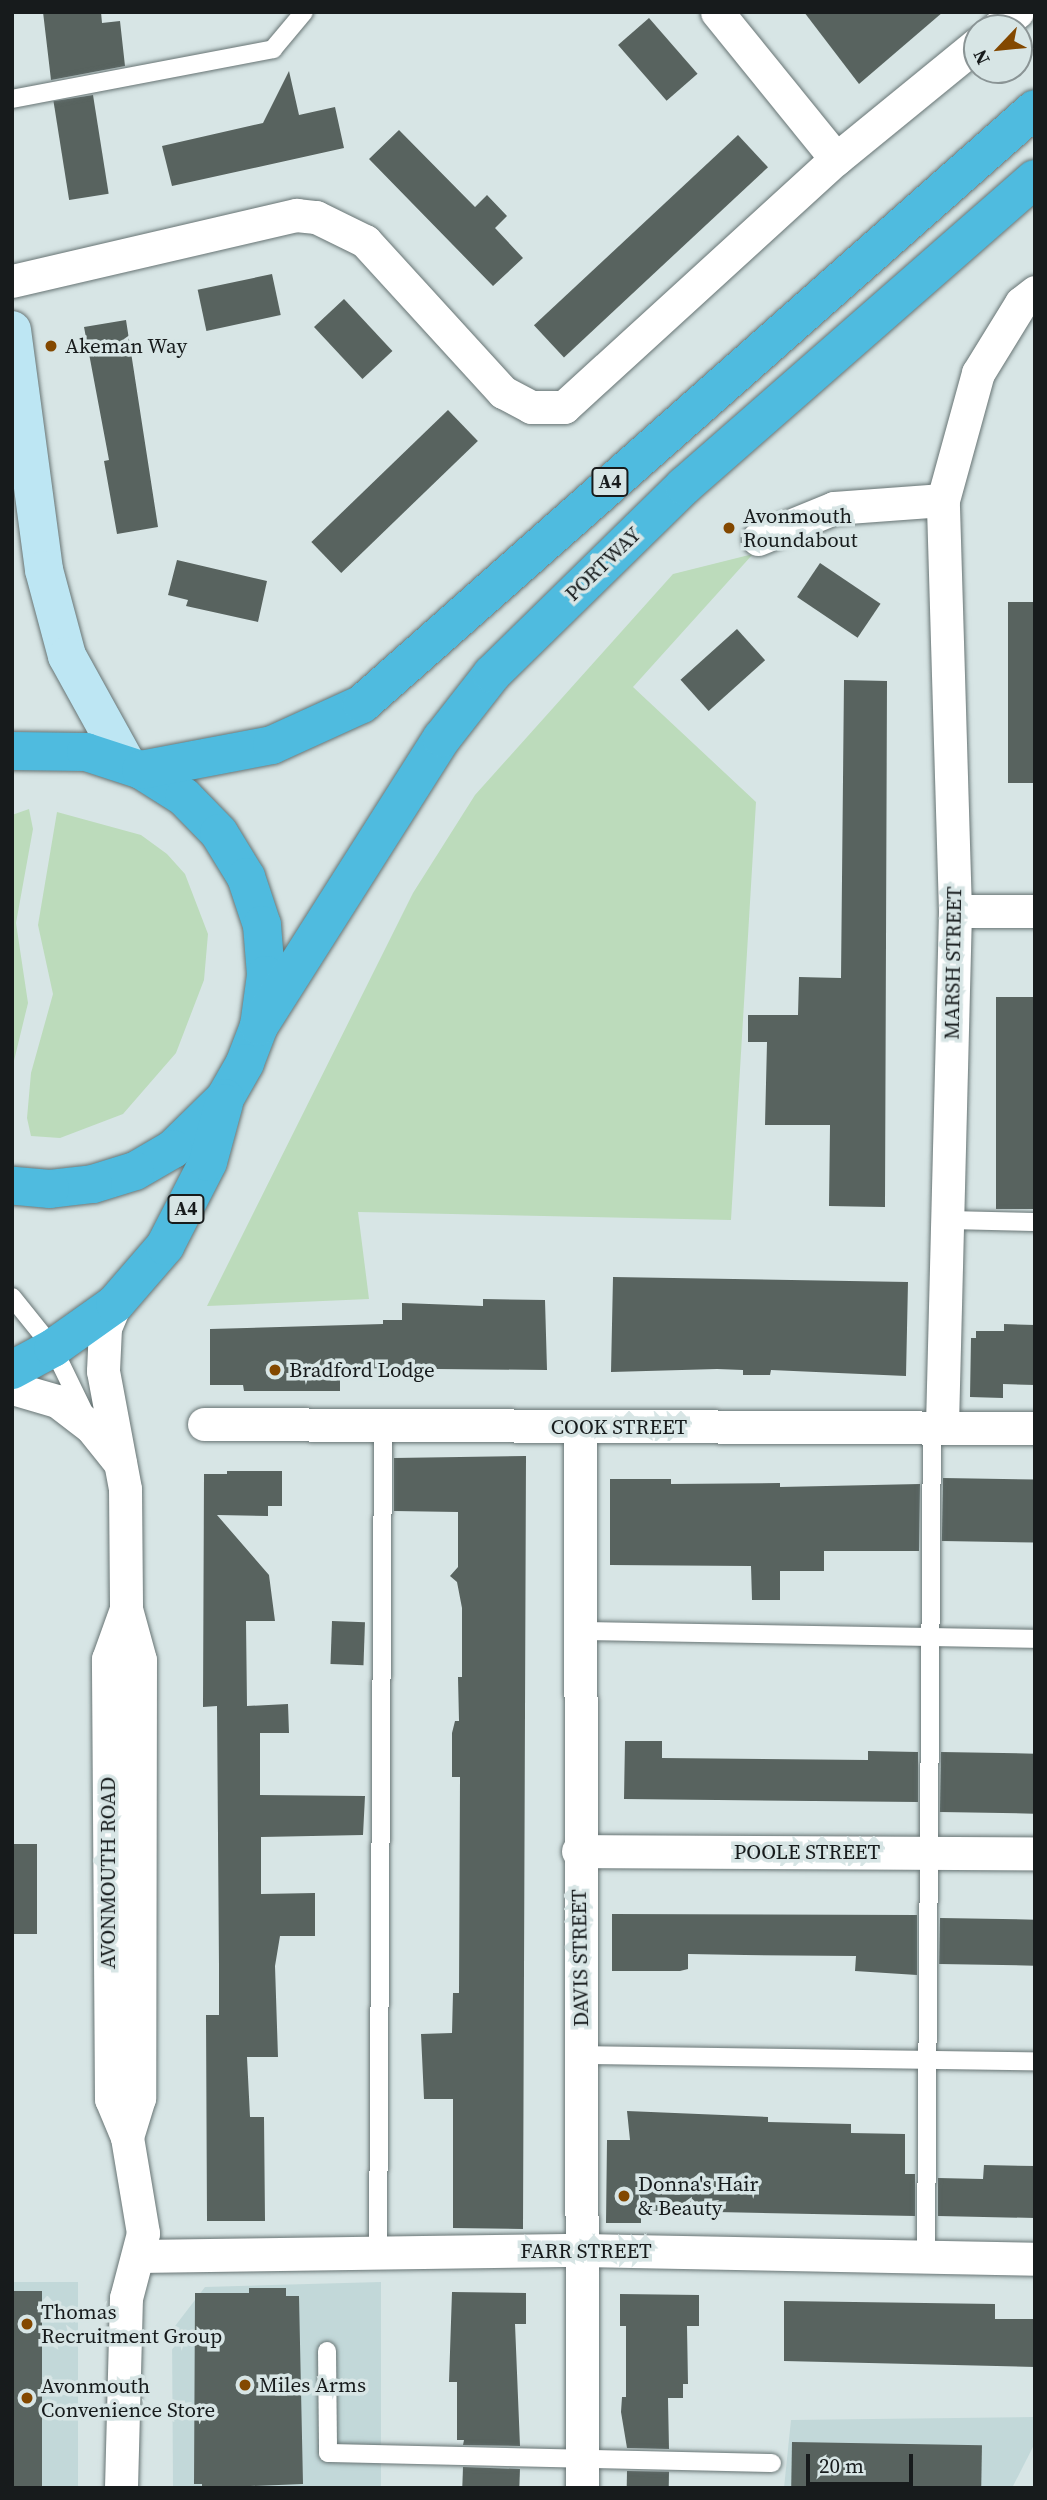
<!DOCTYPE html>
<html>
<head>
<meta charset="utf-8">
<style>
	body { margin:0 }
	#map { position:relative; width:1047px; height:2500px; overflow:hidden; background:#d7e5e5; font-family:"Source Serif 4",serif }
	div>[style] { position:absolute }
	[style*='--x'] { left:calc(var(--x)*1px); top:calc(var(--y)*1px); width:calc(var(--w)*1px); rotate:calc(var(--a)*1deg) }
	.built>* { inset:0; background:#c2d8d9; transform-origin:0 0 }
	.green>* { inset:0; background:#bcdbbb }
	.building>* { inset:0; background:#58635f; transform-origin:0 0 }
	.roads { filter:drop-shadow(0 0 2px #677474) drop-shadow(0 0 2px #677474) }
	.service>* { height:18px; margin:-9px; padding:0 9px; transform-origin:9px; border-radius:9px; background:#fff }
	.minor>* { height:33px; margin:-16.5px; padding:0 16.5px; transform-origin:16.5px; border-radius:16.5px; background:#fff }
	.secondary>* { height:38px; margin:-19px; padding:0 19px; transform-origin:19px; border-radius:19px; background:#bde6f3 }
	.trunk>* { height:38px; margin:-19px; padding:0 19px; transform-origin:19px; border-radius:19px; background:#4fbbdf }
	.dots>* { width:19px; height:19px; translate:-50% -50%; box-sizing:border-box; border:4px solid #d7e5e5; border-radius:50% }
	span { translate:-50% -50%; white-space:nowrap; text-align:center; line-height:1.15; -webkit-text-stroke:7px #d7e5e5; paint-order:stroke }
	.shield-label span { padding:2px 5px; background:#d7e5e5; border:2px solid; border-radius:5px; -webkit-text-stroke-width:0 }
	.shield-label { font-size:19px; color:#171b1c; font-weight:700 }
	.poi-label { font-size:21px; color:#171b1c }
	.left { translate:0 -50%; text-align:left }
	.street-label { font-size:21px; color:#171b1c }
	.frame { position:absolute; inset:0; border:14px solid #171b1c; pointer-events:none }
	.north { position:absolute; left:963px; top:14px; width:70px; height:70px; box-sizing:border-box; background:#d7e5e5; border:2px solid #8a9495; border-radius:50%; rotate:244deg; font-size:19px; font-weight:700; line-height:28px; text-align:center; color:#171b1c }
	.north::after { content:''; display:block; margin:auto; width:24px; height:32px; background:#834800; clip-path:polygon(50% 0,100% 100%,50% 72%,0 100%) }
	.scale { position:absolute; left:806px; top:2454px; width:107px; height:32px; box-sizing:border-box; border:4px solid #171b1c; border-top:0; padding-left:9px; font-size:21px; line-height:24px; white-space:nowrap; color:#171b1c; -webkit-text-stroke:5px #d7e5e5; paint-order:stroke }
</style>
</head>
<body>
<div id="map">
	<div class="built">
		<div style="left:12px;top:2282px;width:66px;height:206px"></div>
		<div style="clip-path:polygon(381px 2282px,381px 2488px,173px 2488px,172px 2330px,205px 2287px)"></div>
		<div style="clip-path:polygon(1035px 2417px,1035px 2443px,1012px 2488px,784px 2488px,791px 2420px)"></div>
	</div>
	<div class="green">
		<div style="clip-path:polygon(753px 554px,633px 687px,756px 802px,731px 1220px,358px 1212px,369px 1299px,207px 1306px,413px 893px,475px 795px,673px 574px)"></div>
		<div style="clip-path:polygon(29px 809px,33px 829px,16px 923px,28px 1003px,12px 1069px,12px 815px)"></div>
		<div style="clip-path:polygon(57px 812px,141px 835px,167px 854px,185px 874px,208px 934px,204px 980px,176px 1053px,123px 1114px,60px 1138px,31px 1136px,27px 1118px,31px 1073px,53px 994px,38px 925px)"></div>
	</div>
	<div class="building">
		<div style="clip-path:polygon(43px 12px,101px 12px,102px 23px,120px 21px,125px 66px,51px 80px)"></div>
		<div style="clip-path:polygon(804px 12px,943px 12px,859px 84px)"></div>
		<div style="left:649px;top:18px;width:74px;height:41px;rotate:49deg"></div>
		<div style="clip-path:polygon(289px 71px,299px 115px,335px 107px,344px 148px,172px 186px,162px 146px,263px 123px)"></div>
		<div style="left:93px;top:95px;width:100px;height:40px;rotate:81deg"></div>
		<div style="clip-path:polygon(399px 130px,475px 207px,487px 195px,507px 216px,495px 228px,523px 258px,493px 286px,369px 159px)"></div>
		<div style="left:738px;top:135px;width:44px;height:279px;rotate:47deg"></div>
		<div style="left:272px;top:274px;width:42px;height:76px;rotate:78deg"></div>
		<div style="left:344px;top:299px;width:71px;height:41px;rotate:47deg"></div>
		<div style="clip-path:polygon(126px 320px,158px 527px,117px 534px,104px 461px,109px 460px,84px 327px)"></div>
		<div style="left:448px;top:410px;width:43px;height:190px;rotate:46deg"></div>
		<div style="clip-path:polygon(177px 560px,267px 581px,258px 622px,186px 606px,188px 600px,168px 595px)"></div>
		<div style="left:820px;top:563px;width:73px;height:41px;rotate:34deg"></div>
		<div style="left:1008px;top:602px;width:27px;height:181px"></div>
		<div style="left:737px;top:629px;width:42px;height:76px;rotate:48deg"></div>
		<div style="clip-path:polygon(844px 680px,887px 681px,885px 1207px,829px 1206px,830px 1125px,765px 1125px,767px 1042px,748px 1042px,748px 1015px,798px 1015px,799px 977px,841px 978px)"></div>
		<div style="left:996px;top:997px;width:39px;height:212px"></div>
		<div style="clip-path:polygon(613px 1277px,908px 1282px,906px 1376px,771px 1370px,770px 1375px,743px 1375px,743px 1370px,717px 1369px,611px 1372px)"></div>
		<div style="clip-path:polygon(483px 1299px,545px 1300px,547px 1370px,340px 1368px,340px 1391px,244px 1391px,243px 1385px,210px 1385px,210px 1329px,383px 1324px,383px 1320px,402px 1320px,402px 1303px,483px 1306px)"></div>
		<div style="clip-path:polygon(1004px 1324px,1035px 1325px,1035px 1385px,1003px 1384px,1003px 1398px,970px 1397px,971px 1338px,976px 1338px,976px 1331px,1004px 1331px)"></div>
		<div style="clip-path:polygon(526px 1456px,523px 2229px,453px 2228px,453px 2099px,424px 2099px,421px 2034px,452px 2033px,453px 1993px,459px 1993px,460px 1777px,452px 1777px,452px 1733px,455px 1721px,459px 1721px,458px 1677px,462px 1677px,462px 1608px,457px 1582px,450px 1576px,458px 1567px,458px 1512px,394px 1511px,394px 1458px)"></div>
		<div style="clip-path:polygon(227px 1471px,282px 1471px,282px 1506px,268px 1506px,268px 1516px,217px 1515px,269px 1575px,275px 1621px,246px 1621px,247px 1706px,288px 1704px,289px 1733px,260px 1733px,260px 1795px,365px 1796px,363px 1835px,261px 1837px,261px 1894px,315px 1893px,315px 1936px,280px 1936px,275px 1966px,278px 2057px,247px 2057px,250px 2117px,264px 2117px,265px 2221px,207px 2221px,206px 2015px,219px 2015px,219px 1966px,217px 1706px,203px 1707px,204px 1474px,227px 1474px)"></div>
		<div style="left:943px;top:1478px;width:92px;height:63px;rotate:1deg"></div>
		<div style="clip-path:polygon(610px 1479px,671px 1479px,671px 1484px,780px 1483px,780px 1487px,920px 1484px,919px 1551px,824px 1551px,824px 1571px,780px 1571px,780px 1600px,752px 1600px,751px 1566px,610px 1565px)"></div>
		<div style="left:332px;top:1621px;width:33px;height:43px;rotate:2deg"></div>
		<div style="clip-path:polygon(625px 1741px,662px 1741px,662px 1758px,868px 1760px,868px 1751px,918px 1752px,918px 1802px,624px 1799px)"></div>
		<div style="left:941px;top:1752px;width:94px;height:60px;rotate:1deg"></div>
		<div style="left:12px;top:1844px;width:25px;height:90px"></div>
		<div style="clip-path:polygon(612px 1914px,917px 1915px,917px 1975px,855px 1971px,856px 1956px,745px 1955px,688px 1954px,688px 1969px,680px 1971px,612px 1971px)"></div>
		<div style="left:940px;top:1918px;width:95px;height:46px;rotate:1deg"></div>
		<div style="clip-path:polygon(627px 2111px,768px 2117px,768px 2122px,851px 2124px,851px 2133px,905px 2134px,905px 2174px,915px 2174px,915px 2216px,669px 2211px,641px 2214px,641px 2223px,606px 2223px,607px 2140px,630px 2140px)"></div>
		<div style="clip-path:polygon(984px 2165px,1035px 2166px,1035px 2218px,938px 2216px,938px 2178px,983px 2179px)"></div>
		<div style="clip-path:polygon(249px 2288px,286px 2288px,286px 2296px,299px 2296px,303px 2484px,202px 2488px,202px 2484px,194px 2484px,195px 2293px,249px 2293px)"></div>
		<div style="left:12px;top:2291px;width:30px;height:197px"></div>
		<div style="clip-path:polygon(452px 2292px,526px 2293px,526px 2324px,515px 2324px,520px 2446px,463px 2445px,464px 2440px,457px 2440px,457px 2382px,449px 2382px)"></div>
		<div style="clip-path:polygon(620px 2294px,699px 2295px,699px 2326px,687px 2326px,688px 2384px,683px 2384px,683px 2398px,668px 2398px,669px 2449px,627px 2448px,621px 2412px,622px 2397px,626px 2397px,626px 2326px,620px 2326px)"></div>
		<div style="clip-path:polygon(784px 2301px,995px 2304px,995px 2319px,1035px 2319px,1035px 2367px,784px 2361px)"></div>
		<div style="left:792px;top:2442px;width:190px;height:46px;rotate:1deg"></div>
		<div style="left:463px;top:2467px;width:57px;height:21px;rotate:2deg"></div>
		<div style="left:627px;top:2471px;width:42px;height:17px;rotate:1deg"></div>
	</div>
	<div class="roads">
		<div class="service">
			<div style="--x:12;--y:99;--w:266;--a:-10.8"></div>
			<div style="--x:273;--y:49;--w:48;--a:-50"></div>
			<div style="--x:948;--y:1220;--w:87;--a:1.3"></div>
			<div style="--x:12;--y:1297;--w:65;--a:51.2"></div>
			<div style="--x:53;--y:1348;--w:73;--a:64.1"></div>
			<div style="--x:579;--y:1631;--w:456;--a:1"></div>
			<div style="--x:582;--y:2055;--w:453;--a:0.8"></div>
			<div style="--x:378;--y:2255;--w:830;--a:-89.65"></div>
			<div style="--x:926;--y:2256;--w:831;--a:-89.59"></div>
			<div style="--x:327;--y:2351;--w:102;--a:89.4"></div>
			<div style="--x:328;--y:2453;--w:444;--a:1.3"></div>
		</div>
		<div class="minor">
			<div style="--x:717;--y:12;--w:189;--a:51"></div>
			<div style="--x:997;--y:28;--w:26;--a:-39"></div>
			<div style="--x:12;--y:281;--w:292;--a:-13.1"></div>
			<div style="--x:296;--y:215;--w:20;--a:6"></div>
			<div style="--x:316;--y:217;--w:55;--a:26.1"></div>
			<div style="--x:365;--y:241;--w:205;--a:47.6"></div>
			<div style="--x:503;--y:392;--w:32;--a:28"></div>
			<div style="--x:531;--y:407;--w:33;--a:0"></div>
			<div style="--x:564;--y:407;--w:368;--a:-42.4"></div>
			<div style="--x:836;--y:159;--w:182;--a:-39.2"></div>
			<div style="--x:758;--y:539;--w:82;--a:-22.2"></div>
			<div style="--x:834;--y:508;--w:109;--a:-4.2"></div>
			<div style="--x:943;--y:500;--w:132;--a:-74.6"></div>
			<div style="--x:978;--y:373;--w:82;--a:-58.4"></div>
			<div style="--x:1021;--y:303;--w:18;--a:-38"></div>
			<div style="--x:955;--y:911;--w:80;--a:0"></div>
			<div style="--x:115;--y:1304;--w:26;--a:113"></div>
			<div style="--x:105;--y:1328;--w:43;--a:92.7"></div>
			<div style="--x:103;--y:1371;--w:120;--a:79.4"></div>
			<div style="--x:125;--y:1489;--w:120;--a:89.5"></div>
			<div style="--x:126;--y:1609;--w:53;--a:74.6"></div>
			<div style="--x:140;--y:1660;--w:438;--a:90.1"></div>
			<div style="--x:139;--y:2098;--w:41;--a:107.1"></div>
			<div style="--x:12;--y:1388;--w:47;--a:16.1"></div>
			<div style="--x:57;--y:1401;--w:43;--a:37.4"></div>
			<div style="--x:91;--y:1427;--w:46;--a:51.1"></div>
			<div style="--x:204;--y:1424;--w:831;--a:0.28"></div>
			<div style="--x:942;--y:1425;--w:514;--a:-88.55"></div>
			<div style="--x:955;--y:911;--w:411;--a:-91.7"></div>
			<div style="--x:580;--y:1428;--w:1060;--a:89.89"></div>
			<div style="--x:578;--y:1851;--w:457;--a:0.3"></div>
			<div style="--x:138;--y:2256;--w:445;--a:-0.8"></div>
			<div style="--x:583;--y:2250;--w:452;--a:1.1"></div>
			<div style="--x:121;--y:2488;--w:190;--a:-88.5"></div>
			<div style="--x:126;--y:2298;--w:67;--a:-75.3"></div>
			<div style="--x:143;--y:2233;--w:97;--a:-99.5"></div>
			<div style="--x:127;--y:2137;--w:41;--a:-112.8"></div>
			<div style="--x:111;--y:2099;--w:440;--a:-90.4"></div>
			<div style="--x:108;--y:1659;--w:53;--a:-70.2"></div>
		</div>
		<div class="secondary">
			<div style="--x:12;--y:330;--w:242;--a:82.4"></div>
			<div style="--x:44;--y:570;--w:89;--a:75"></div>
			<div style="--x:67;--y:656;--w:122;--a:61.1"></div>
		</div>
		<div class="trunk">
			<div style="--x:12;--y:751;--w:74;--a:0.8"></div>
			<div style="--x:86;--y:752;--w:58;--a:18.1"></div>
			<div style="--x:141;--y:770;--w:51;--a:32.1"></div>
			<div style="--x:184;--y:797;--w:50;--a:45.8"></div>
			<div style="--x:219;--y:833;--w:52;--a:58.5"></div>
			<div style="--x:246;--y:877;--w:51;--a:71.6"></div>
			<div style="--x:262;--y:925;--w:50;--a:85.4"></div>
			<div style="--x:266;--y:975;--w:51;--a:97.8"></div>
			<div style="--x:259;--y:1026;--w:40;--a:111"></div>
			<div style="--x:245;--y:1063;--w:40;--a:119.7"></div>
			<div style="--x:225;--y:1098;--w:73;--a:135.6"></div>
			<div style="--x:173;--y:1149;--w:44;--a:149.9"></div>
			<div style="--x:135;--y:1171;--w:44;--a:162.8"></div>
			<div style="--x:93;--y:1184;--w:43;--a:173.4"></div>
			<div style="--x:50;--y:1189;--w:38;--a:-175"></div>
			<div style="--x:141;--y:770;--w:133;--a:-10.8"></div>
			<div style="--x:272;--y:745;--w:99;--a:-24.5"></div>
			<div style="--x:362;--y:704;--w:898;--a:-41.48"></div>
			<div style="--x:259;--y:1026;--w:341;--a:-57.6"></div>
			<div style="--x:442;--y:738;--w:81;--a:-52"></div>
			<div style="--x:492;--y:674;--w:269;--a:-44.4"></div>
			<div style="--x:684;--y:486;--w:466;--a:-41.2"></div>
			<div style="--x:12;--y:1370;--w:47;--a:-28.2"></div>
			<div style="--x:53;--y:1348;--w:76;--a:-35.4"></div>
			<div style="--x:115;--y:1304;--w:77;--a:-49.2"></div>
			<div style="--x:165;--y:1246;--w:94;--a:-62.9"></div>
			<div style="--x:208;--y:1162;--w:61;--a:-74.8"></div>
		</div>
	</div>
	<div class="dots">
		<div style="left:51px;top:346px;background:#834800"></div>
		<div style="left:729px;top:528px;background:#834800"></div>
		<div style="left:275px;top:1370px;background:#834800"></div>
		<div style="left:624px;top:2196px;background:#834800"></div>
		<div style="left:27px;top:2324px;background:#834800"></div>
		<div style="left:245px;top:2385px;background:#834800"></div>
		<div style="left:27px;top:2398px;background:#834800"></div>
	</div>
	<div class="shield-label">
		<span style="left:610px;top:482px">A4</span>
		<span style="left:186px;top:1209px">A4</span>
	</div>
	<div class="poi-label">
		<span class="left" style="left:65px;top:346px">Akeman Way</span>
		<span class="left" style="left:743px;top:528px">Avonmouth<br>Roundabout</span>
		<span class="left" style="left:289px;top:1370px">Bradford Lodge</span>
		<span class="left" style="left:638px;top:2196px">Donna's Hair<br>&amp; Beauty</span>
		<span class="left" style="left:41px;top:2324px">Thomas<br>Recruitment Group</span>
		<span class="left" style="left:259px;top:2385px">Miles Arms</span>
		<span class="left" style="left:41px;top:2398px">Avonmouth<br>Convenience Store</span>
	</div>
	<div class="street-label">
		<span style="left:603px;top:564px;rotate:-44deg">PORTWAY</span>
		<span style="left:953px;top:963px;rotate:-89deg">MARSH STREET</span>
		<span style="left:619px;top:1427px">COOK STREET</span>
		<span style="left:807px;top:1852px">POOLE STREET</span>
		<span style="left:108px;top:1873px;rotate:-90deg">AVONMOUTH ROAD</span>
		<span style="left:580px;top:1958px;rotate:-91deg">DAVIS STREET</span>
		<span style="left:586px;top:2251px">FARR STREET</span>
	</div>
	<div class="frame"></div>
	<div class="north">N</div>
	<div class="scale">20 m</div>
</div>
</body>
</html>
